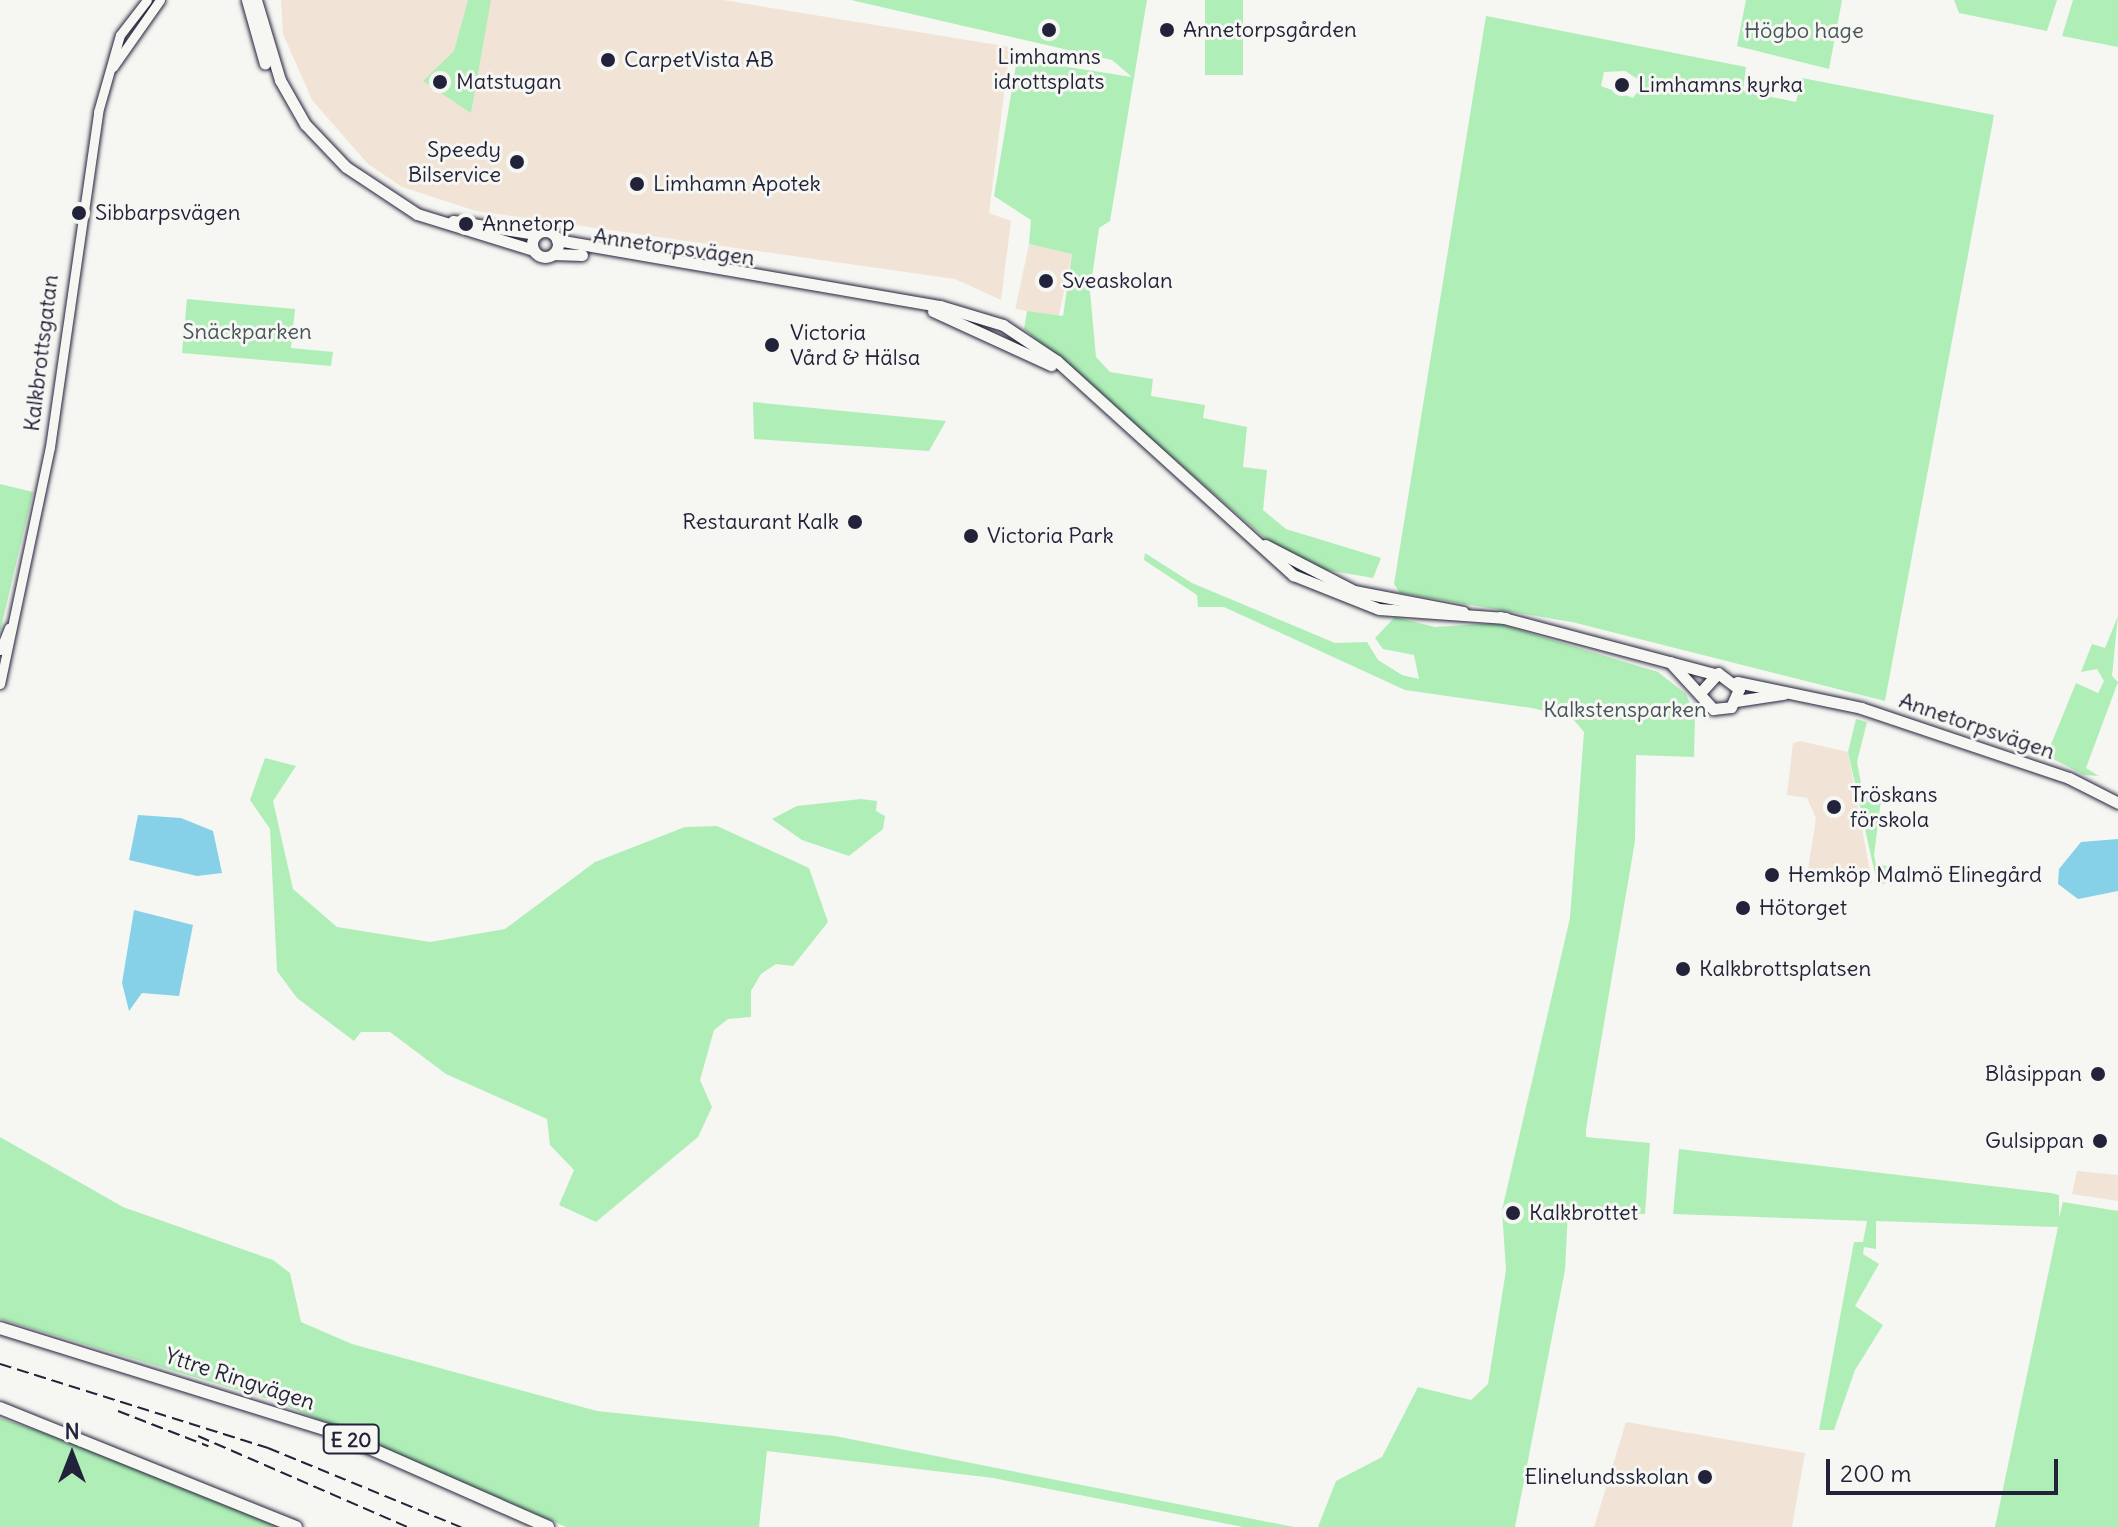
<!DOCTYPE html>
<html>
<head>
<meta charset="utf-8">
<style>
	body { margin:0 }
	#map { position:relative; width:2118px; height:1527px; overflow:hidden; background:#f6f6f2; font-family:Delius,sans-serif }
	div>[style] { position:absolute }
	[style*='--x'] { left:calc(var(--x)*1px); top:calc(var(--y)*1px); width:calc(var(--w)*1px); rotate:calc(var(--a)*1deg) }
	.built>* { inset:0; background:#f1e4d6; transform-origin:0 0 }
	.green>* { inset:0; background:#afefb7; transform-origin:0 0 }
	.water>* { inset:0; background:#87d1e8 }
	.roads { filter:drop-shadow(0 0 2px #22223b) drop-shadow(0 0 2px #22223b) }
	.minor>* { height:9px; margin:-4.5px; padding:0 4.5px; transform-origin:4.5px; border-radius:4.5px; background:#f6f6f2 }
	.major>* { height:11px; margin:-5.5px; padding:0 5.5px; transform-origin:5.5px; border-radius:5.5px; background:#f6f6f2 }
	.major>.ring { margin:-5.5px; padding:0; box-sizing:content-box; background:none; border:11px solid #f6f6f2; border-radius:50% }
	.highway>* { height:12px; margin:-6px; padding:0 6px; transform-origin:6px; border-radius:6px; background:#f6f6f2 }
	.rail>* { height:2px; margin-top:-1px; transform-origin:0; background:repeating-linear-gradient(90deg,#22223b 0 12px,transparent 0 18px) }
	.dots>* { width:22px; height:22px; translate:-50% -50%; box-sizing:border-box; border:4px solid #f6f6f2; border-radius:50% }
	span { translate:-50% -50%; white-space:nowrap; text-align:center; line-height:1.15; -webkit-text-stroke:6px #f6f6f2; paint-order:stroke }
	.shield-label span { padding:2px 6px; background:#f6f6f2; border:2px solid; border-radius:6px; -webkit-text-stroke-width:0 }
	.shield-label { font-size:20px; color:#22223b; font-weight:700 }
	.poi-label { font-size:22px; color:#22223b }
	.left { translate:0 -50%; text-align:left }
	.right { translate:-100% -50%; text-align:right }
	.park-label { font-size:22px; color:#45555a }
	.street-label { font-size:22px; color:#22223b }
	.north { position:absolute; left:32px; top:1415px; width:80px; height:80px; -webkit-text-stroke:6px #f6f6f2; paint-order:stroke; rotate:0deg; font-size:22px; font-weight:700; line-height:32px; text-align:center; color:#22223b }
	.north::after { content:''; display:block; margin:auto; width:28px; height:36px; background:#22223b; clip-path:polygon(50% 0,100% 100%,50% 72%,0 100%) }
	.scale { position:absolute; left:1826px; top:1459px; width:232px; height:36px; box-sizing:border-box; border:4px solid #22223b; border-top:0; padding-left:10px; font-size:24px; line-height:28px; white-space:nowrap; color:#22223b; -webkit-text-stroke:6px #f6f6f2; paint-order:stroke }
</style>
</head>
<body>
<div id="map">
	<div class="built">
		<div style="clip-path:polygon(281px 0,723px 0,1010px 47px,989px 213px,1011px 221px,1001px 300px,955px 279px,476px 211px,402px 187px,368px 164px,312px 100px,283px 34px)"></div>
		<div style="left:1029px;top:244px;width:44px;height:66px;rotate:12deg"></div>
		<div style="clip-path:polygon(1800px 741px,1848px 752px,1872px 883px,1806px 882px,1816px 818px,1807px 798px,1787px 795px,1793px 743px)"></div>
		<div style="clip-path:polygon(2077px 1171px,2118px 1175px,2118px 1201px,2072px 1194px)"></div>
		<div style="clip-path:polygon(1626px 1422px,1805px 1453px,1792px 1527px,1594px 1527px)"></div>
	</div>
	<div class="green">
		<div style="clip-path:polygon(468px 0,491px 0,471px 113px,423px 81px,454px 51px)"></div>
		<div style="clip-path:polygon(851px 0,1147px 0,1110px 221px,1099px 228px,1090px 291px,1096px 357px,1110px 372px,1153px 379px,1151px 396px,1205px 405px,1203px 418px,1247px 427px,1243px 467px,1267px 470px,1263px 510px,1286px 529px,1381px 558px,1373px 578px,1309px 567px,1266px 539px,1024px 329px,1027px 311px,1063px 316px,1072px 254px,1029px 244px,1031px 220px,994px 196px,1017px 59px,1132px 77px,1112px 60px)"></div>
		<div style="left:1205px;top:0;width:38px;height:75px"></div>
		<div style="clip-path:polygon(1746px 0,1842px 0,1829px 69px,1737px 46px)"></div>
		<div style="clip-path:polygon(1954px 0,2057px 0,2047px 31px,1959px 13px)"></div>
		<div style="clip-path:polygon(2073px 0,2118px 0,2118px 47px,2062px 36px)"></div>
		<div style="clip-path:polygon(evenodd,1486px 16px,1746px 67px,1743px 91px,1796px 102px,1802px 78px,1994px 115px,1885px 701px,1572px 622px,1400px 593px,1394px 584px,1486px 16px,1625px 71px,1644px 83px,1633px 98px,1601px 86px,1604px 72px,1625px 71px)"></div>
		<div style="clip-path:polygon(187px 299px,295px 309px,291px 348px,333px 352px,331px 366px,182px 353px)"></div>
		<div style="clip-path:polygon(753px 402px,946px 421px,929px 451px,754px 439px)"></div>
		<div style="clip-path:polygon(0 484px,33px 492px,0 632px)"></div>
		<div style="clip-path:polygon(1145px 553px,1192px 583px,1335px 643px,1367px 642px,1378px 660px,1402px 675px,1419px 679px,1414px 655px,1383px 649px,1375px 638px,1395px 617px,1435px 627px,1496px 623px,1658px 672px,1686px 694px,1695px 715px,1694px 757px,1636px 755px,1635px 841px,1586px 1129px,1586px 1137px,1650px 1143px,1645px 1214px,1568px 1210px,1565px 1270px,1515px 1527px,1318px 1527px,1336px 1481px,1382px 1457px,1418px 1387px,1471px 1400px,1488px 1384px,1506px 1270px,1502px 1210px,1570px 918px,1584px 732px,1572px 718px,1532px 708px,1405px 690px,1224px 607px,1198px 607px,1197px 595px,1144px 560px)"></div>
		<div style="clip-path:polygon(2118px 616px,2112px 676px,2118px 682px,2086px 768px,2099px 776px,2084px 775px,2038px 751px,2047px 754px,2076px 683px,2098px 693px,2104px 681px,2097px 669px,2081px 672px,2092px 644px,2105px 648px)"></div>
		<div style="clip-path:polygon(1856px 719px,1867px 722px,1857px 762px,1862px 789px,1882px 792px,1874px 855px,1876px 864px,1887px 866px,1885px 884px,1877px 883px,1848px 752px)"></div>
		<div style="clip-path:polygon(265px 758px,296px 766px,273px 801px,293px 889px,337px 927px,430px 942px,505px 929px,595px 862px,685px 827px,717px 826px,809px 868px,828px 922px,793px 966px,776px 964px,761px 974px,751px 991px,751px 1017px,728px 1019px,714px 1030px,700px 1080px,712px 1107px,698px 1137px,596px 1222px,559px 1205px,574px 1170px,550px 1145px,547px 1119px,446px 1074px,390px 1032px,361px 1032px,354px 1041px,297px 998px,277px 971px,270px 829px,250px 800px)"></div>
		<div style="clip-path:polygon(861px 799px,877px 801px,876px 811px,885px 816px,883px 829px,849px 856px,802px 840px,772px 819px,797px 806px)"></div>
		<div style="clip-path:polygon(0 1137px,123px 1207px,273px 1260px,290px 1273px,301px 1322px,352px 1344px,597px 1411px,835px 1436px,1294px 1527px,1243px 1527px,993px 1478px,767px 1451px,759px 1527px,566px 1527px,278px 1402px,0 1319px)"></div>
		<div style="clip-path:polygon(1679px 1149px,2051px 1193px,2059px 1195px,2059px 1218px,2063px 1202px,2118px 1211px,2118px 1527px,1995px 1527px,2058px 1227px,1876px 1221px,1876px 1249px,1864px 1247px,1863px 1254px,1879px 1264px,1855px 1306px,1883px 1325px,1855px 1370px,1834px 1430px,1819px 1430px,1854px 1242px,1863px 1242px,1867px 1221px,1673px 1214px)"></div>
		<div style="clip-path:polygon(0 1418px,112px 1456px,278px 1527px,0 1527px)"></div>
	</div>
	<div class="water">
		<div style="clip-path:polygon(138px 815px,181px 818px,213px 831px,222px 873px,197px 876px,129px 860px)"></div>
		<div style="clip-path:polygon(2118px 839px,2118px 891px,2078px 899px,2058px 884px,2059px 869px,2081px 842px)"></div>
		<div style="clip-path:polygon(134px 910px,193px 925px,179px 996px,142px 993px,129px 1011px,122px 983px)"></div>
	</div>
	<div class="roads">
		<div class="minor">
			<div style="--x:113;--y:67;--w:82;--a:-55"></div>
			<div style="--x:0;--y:650;--w:24;--a:-68"></div>
			<div style="--x:0;--y:684;--w:242;--a:-78.1"></div>
			<div style="--x:50;--y:447;--w:338;--a:-81.8"></div>
			<div style="--x:98;--y:112;--w:80;--a:-74.1"></div>
			<div style="--x:120;--y:35;--w:44;--a:-52.4"></div>
		</div>
		<div class="major">
			<div style="--x:247;--y:0;--w:66;--a:74.3"></div>
			<div style="--x:256;--y:0;--w:84;--a:73.3"></div>
			<div style="--x:280;--y:80;--w:51;--a:60.4"></div>
			<div style="--x:305;--y:124;--w:59;--a:46.4"></div>
			<div style="--x:346;--y:167;--w:85;--a:33.5"></div>
			<div style="--x:417;--y:214;--w:121;--a:17.2"></div>
			<div style="--x:453;--y:221;--w:84;--a:8.9"></div>
			<div class="ring" style="left:532px;top:231px;width:15px;height:15px"></div>
			<div style="--x:557;--y:240;--w:389;--a:9.8"></div>
			<div style="--x:940;--y:306;--w:66;--a:16.8"></div>
			<div style="--x:1003;--y:325;--w:65;--a:33.7"></div>
			<div style="--x:1057;--y:361;--w:319;--a:42.2"></div>
			<div style="--x:1293;--y:575;--w:92;--a:21.6"></div>
			<div style="--x:1379;--y:609;--w:127;--a:4.1"></div>
			<div style="--x:553;--y:254;--w:29;--a:2"></div>
			<div style="--x:933;--y:311;--w:130;--a:24.6"></div>
			<div style="--x:1265;--y:545;--w:100;--a:27.3"></div>
			<div style="--x:1354;--y:591;--w:111;--a:10.9"></div>
			<div style="--x:1500;--y:617;--w:221;--a:14.9"></div>
			<div style="--x:1670;--y:662;--w:64;--a:47.5"></div>
			<div style="--x:1713;--y:709;--w:18;--a:-6"></div>
			<div style="--x:1731;--y:707;--w:20;--a:-66"></div>
			<div style="--x:1739;--y:689;--w:26;--a:-143"></div>
			<div style="--x:1718;--y:673;--w:25;--a:132"></div>
			<div style="--x:1737;--y:682;--w:127;--a:11.8"></div>
			<div style="--x:1861;--y:708;--w:219;--a:18.6"></div>
			<div style="--x:2069;--y:778;--w:55;--a:27"></div>
			<div style="--x:1736;--y:701;--w:48;--a:-8.5"></div>
		</div>
		<div class="highway">
			<div style="--x:0;--y:1328;--w:349;--a:17.3"></div>
			<div style="--x:333;--y:1432;--w:235;--a:23.8"></div>
			<div style="--x:0;--y:1408;--w:319;--a:21.9"></div>
		</div>
	</div>
	<div class="rail">
		<div style="--x:0;--y:1364;--w:281;--a:17.4"></div>
		<div style="--x:268;--y:1448;--w:209;--a:22.3"></div>
		<div style="--x:118;--y:1411;--w:97;--a:21.3"></div>
		<div style="--x:198;--y:1436;--w:228;--a:23.5"></div>
	</div>
	<div class="dots">
		<div style="left:1049px;top:30px;background:#22223b"></div>
		<div style="left:1167px;top:30px;background:#22223b"></div>
		<div style="left:608px;top:60px;background:#22223b"></div>
		<div style="left:440px;top:82px;background:#22223b"></div>
		<div style="left:1622px;top:85px;background:#22223b"></div>
		<div style="left:517px;top:162px;background:#22223b"></div>
		<div style="left:637px;top:184px;background:#22223b"></div>
		<div style="left:79px;top:213px;background:#22223b"></div>
		<div style="left:466px;top:224px;background:#22223b"></div>
		<div style="left:1046px;top:281px;background:#22223b"></div>
		<div style="left:772px;top:345px;background:#22223b"></div>
		<div style="left:855px;top:522px;background:#22223b"></div>
		<div style="left:971px;top:536px;background:#22223b"></div>
		<div style="left:1834px;top:807px;background:#22223b"></div>
		<div style="left:1772px;top:875px;background:#22223b"></div>
		<div style="left:1743px;top:908px;background:#22223b"></div>
		<div style="left:1683px;top:969px;background:#22223b"></div>
		<div style="left:2098px;top:1074px;background:#22223b"></div>
		<div style="left:2100px;top:1141px;background:#22223b"></div>
		<div style="left:1513px;top:1213px;background:#22223b"></div>
		<div style="left:1705px;top:1477px;background:#22223b"></div>
	</div>
	<div class="shield-label">
		<span style="left:351px;top:1439px">E 20</span>
	</div>
	<div class="poi-label">
		<span class="left" style="left:1183px;top:30px">Annetorpsgården</span>
		<span style="left:1049px;top:69px">Limhamns<br>idrottsplats</span>
		<span class="left" style="left:624px;top:60px">CarpetVista AB</span>
		<span class="left" style="left:456px;top:82px">Matstugan</span>
		<span class="left" style="left:1638px;top:85px">Limhamns kyrka</span>
		<span class="right" style="left:501px;top:162px">Speedy<br>Bilservice</span>
		<span class="left" style="left:653px;top:184px">Limhamn Apotek</span>
		<span class="left" style="left:95px;top:213px">Sibbarpsvägen</span>
		<span class="left" style="left:482px;top:224px">Annetorp</span>
		<span class="left" style="left:1062px;top:281px">Sveaskolan</span>
		<span class="left" style="left:790px;top:345px">Victoria<br>Vård &amp; Hälsa</span>
		<span class="right" style="left:839px;top:522px">Restaurant Kalk</span>
		<span class="left" style="left:987px;top:536px">Victoria Park</span>
		<span class="left" style="left:1850px;top:807px">Tröskans<br>förskola</span>
		<span class="left" style="left:1788px;top:875px">Hemköp Malmö Elinegård</span>
		<span class="left" style="left:1759px;top:908px">Hötorget</span>
		<span class="left" style="left:1699px;top:969px">Kalkbrottsplatsen</span>
		<span class="right" style="left:2082px;top:1074px">Blåsippan</span>
		<span class="right" style="left:2084px;top:1141px">Gulsippan</span>
		<span class="left" style="left:1529px;top:1213px">Kalkbrottet</span>
		<span class="right" style="left:1689px;top:1477px">Elinelundsskolan</span>
	</div>
	<div class="park-label">
		<span style="left:1804px;top:31px">Högbo hage</span>
		<span style="left:247px;top:332px">Snäckparken</span>
		<span style="left:1625px;top:710px">Kalkstensparken</span>
	</div>
	<div class="street-label">
		<span style="left:674px;top:247px;rotate:8deg">Annetorpsvägen</span>
		<span style="left:41px;top:353px;rotate:-83deg">Kalkbrottsgatan</span>
		<span style="left:1977px;top:726px;rotate:19deg">Annetorpsvägen</span>
		<span style="left:240px;top:1379px;rotate:18deg">Yttre Ringvägen</span>
	</div>
	<div class="north">N</div>
	<div class="scale">200 m</div>
</div>
</body>
</html>
